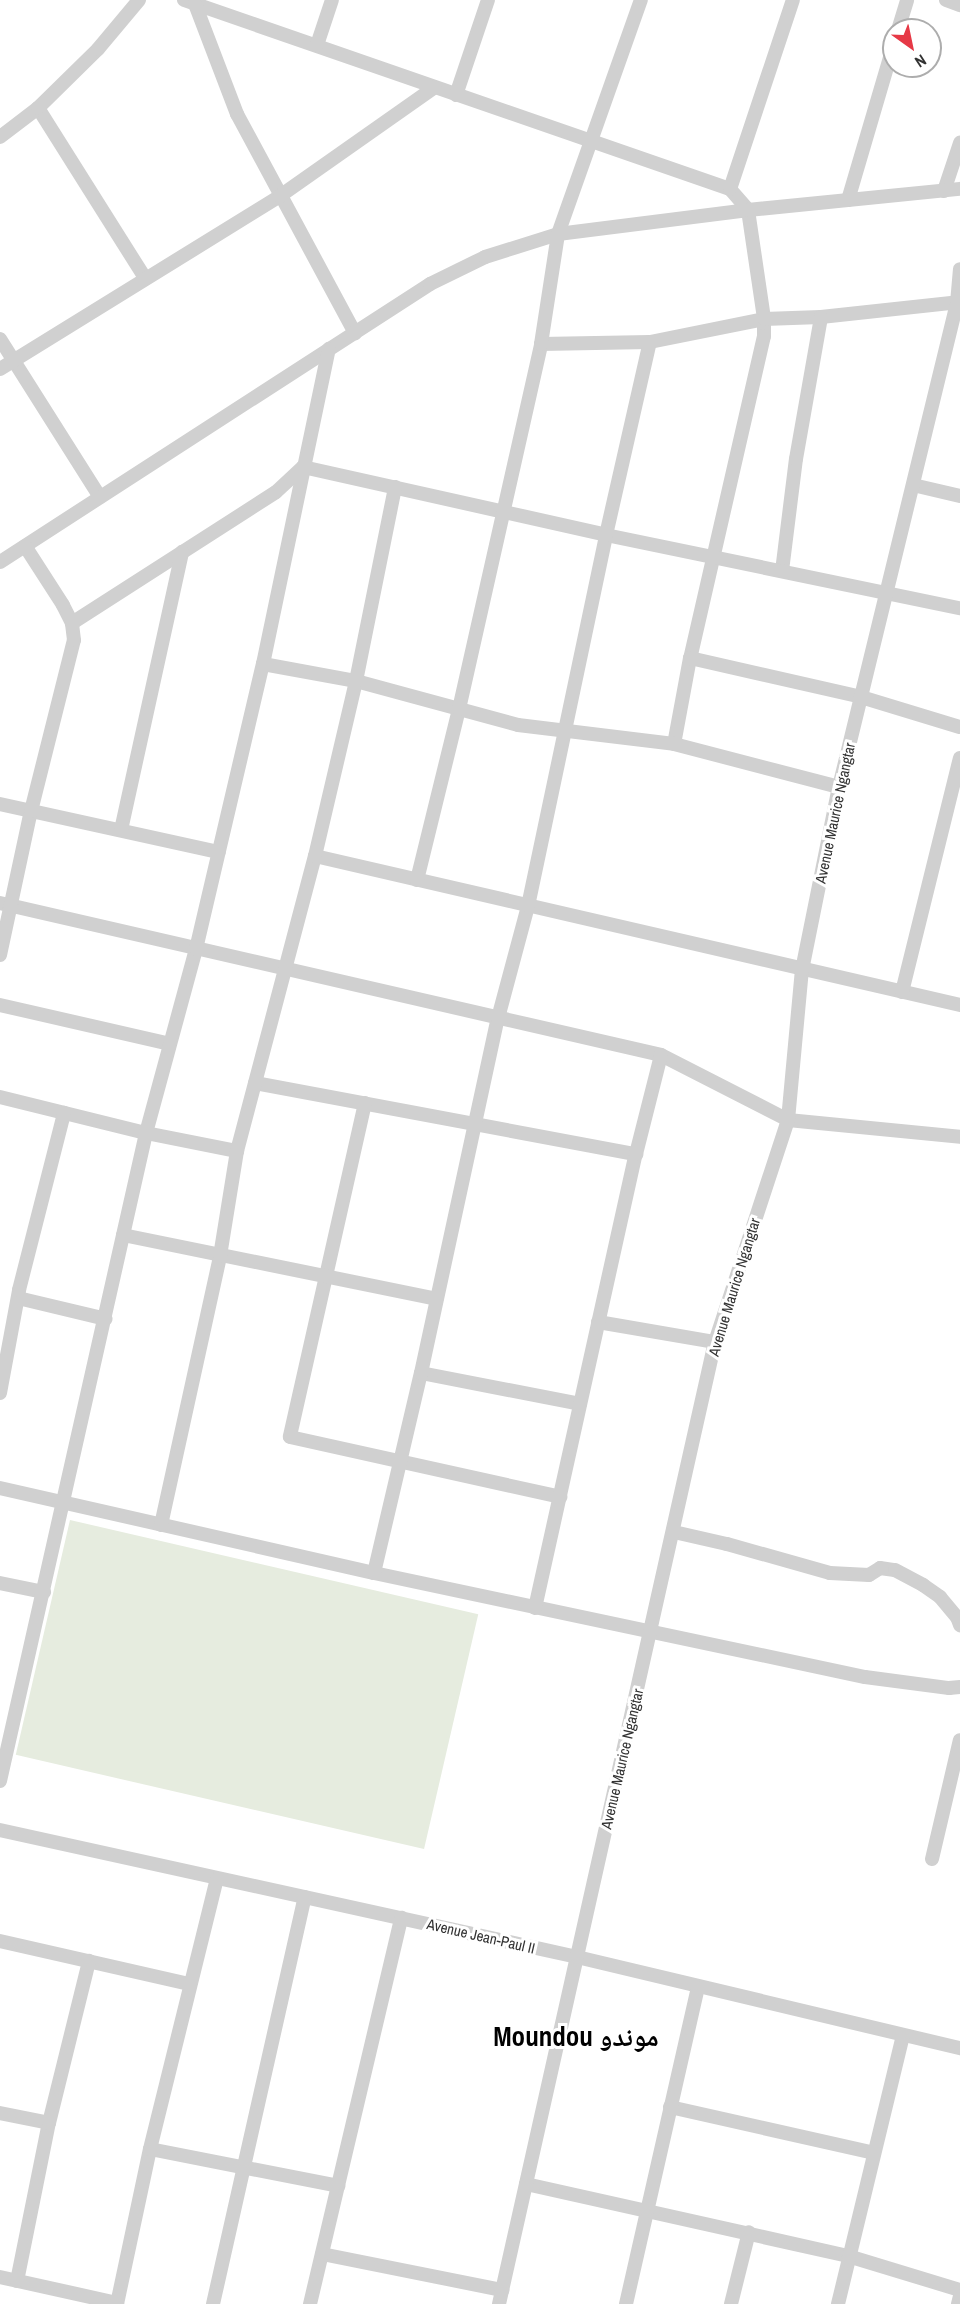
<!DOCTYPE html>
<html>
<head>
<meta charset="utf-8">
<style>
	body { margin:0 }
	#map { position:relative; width:960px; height:2304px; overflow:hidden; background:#fff; font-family:"Archivo Narrow","Noto Naskh Arabic",sans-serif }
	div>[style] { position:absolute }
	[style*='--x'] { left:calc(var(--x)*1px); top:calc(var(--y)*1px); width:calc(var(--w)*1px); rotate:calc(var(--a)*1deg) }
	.green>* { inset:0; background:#e6ecdf; transform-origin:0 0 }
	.minor>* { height:14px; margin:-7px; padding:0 7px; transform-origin:7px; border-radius:7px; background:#d0d0d0 }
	span { translate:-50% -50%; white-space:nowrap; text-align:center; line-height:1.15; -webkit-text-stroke:6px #fff; paint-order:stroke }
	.street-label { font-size:15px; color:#333 }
	.town-label { font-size:27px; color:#000; font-weight:700 }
	.north { position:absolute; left:882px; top:18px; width:60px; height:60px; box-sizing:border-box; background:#fff; border:2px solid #adadad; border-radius:50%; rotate:147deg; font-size:16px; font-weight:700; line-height:24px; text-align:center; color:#333 }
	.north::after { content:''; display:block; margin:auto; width:21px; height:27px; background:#e63946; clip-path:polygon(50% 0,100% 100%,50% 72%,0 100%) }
</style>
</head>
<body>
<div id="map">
	<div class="green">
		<div style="left:70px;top:1520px;width:419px;height:241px;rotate:13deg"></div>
	</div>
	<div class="minor">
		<div style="--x:184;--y:0;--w:578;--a:19.09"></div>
		<div style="--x:730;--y:189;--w:28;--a:49"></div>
		<div style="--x:748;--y:210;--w:110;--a:81.6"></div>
		<div style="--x:764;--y:319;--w:17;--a:90"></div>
		<div style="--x:764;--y:336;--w:330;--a:102.9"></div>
		<div style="--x:690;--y:658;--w:87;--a:100.5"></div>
		<div style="--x:946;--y:0;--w:15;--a:20"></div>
		<div style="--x:195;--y:4;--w:118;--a:69.1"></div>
		<div style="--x:237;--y:114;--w:249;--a:61.7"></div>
		<div style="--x:898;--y:30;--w:31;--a:-73"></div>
		<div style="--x:317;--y:45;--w:47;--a:-71.6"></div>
		<div style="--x:456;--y:95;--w:100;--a:-71.4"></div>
		<div style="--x:38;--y:108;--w:201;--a:57.8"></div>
		<div style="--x:0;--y:137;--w:48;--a:-37.3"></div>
		<div style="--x:38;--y:108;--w:84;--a:-44.5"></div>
		<div style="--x:98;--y:49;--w:64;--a:-50.1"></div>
		<div style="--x:730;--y:189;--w:199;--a:-71.6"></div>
		<div style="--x:944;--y:191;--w:51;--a:-71.6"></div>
		<div style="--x:848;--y:200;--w:163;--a:-73.6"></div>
		<div style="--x:0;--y:339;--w:187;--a:57.7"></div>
		<div style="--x:541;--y:344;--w:109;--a:-1.1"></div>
		<div style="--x:650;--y:342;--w:116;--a:-11.4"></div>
		<div style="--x:764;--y:319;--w:57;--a:-2"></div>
		<div style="--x:821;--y:317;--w:140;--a:-6.2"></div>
		<div style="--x:0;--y:369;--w:329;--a:-31.7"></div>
		<div style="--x:280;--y:196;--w:189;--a:-35.1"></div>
		<div style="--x:913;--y:485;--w:48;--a:13.2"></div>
		<div style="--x:0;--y:562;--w:512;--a:-32.88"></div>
		<div style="--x:430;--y:284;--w:61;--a:-26.1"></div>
		<div style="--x:485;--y:257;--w:77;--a:-17.5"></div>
		<div style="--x:558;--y:234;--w:192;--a:-7.2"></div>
		<div style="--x:748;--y:210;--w:213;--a:-5.7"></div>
		<div style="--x:782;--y:571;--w:113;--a:-82.9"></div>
		<div style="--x:796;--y:459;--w:144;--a:-80"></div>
		<div style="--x:72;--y:623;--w:242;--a:-32.7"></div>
		<div style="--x:276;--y:492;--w:37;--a:-43"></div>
		<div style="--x:303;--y:467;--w:311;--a:12.6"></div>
		<div style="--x:606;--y:535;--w:361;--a:11.7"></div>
		<div style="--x:690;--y:658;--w:175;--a:12.8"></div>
		<div style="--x:861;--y:697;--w:103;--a:16.9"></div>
		<div style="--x:263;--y:664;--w:95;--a:10.4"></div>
		<div style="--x:356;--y:681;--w:168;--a:15.2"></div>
		<div style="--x:518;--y:725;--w:157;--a:6.9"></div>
		<div style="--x:674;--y:744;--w:171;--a:14.6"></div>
		<div style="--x:0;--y:804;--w:224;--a:12.4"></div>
		<div style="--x:121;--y:830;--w:285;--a:-77.6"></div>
		<div style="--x:315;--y:856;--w:662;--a:13.01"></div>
		<div style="--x:417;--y:880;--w:176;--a:-76.2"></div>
		<div style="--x:459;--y:709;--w:374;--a:-77.3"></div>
		<div style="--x:541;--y:344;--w:111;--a:-81.2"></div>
		<div style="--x:558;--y:234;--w:248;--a:-70.5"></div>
		<div style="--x:0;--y:903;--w:678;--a:12.95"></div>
		<div style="--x:661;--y:1055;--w:143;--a:27.1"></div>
		<div style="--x:788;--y:1120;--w:173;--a:5.6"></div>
		<div style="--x:0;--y:955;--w:147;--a:-77.9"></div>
		<div style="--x:31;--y:811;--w:176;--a:-75.9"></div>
		<div style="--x:74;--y:640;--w:17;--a:-97"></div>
		<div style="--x:72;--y:623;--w:20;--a:-117"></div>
		<div style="--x:63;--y:605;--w:70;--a:-122.8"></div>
		<div style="--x:902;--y:992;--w:241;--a:-76.1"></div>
		<div style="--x:0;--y:1005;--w:174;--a:12.9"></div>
		<div style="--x:255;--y:1083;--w:388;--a:10.6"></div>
		<div style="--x:0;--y:1097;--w:150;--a:13.9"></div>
		<div style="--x:146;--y:1133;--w:93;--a:11.2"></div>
		<div style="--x:365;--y:1103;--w:342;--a:102.7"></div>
		<div style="--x:290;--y:1437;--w:277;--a:12.5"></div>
		<div style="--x:123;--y:1235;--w:320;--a:11.5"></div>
		<div style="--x:18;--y:1298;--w:90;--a:13.4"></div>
		<div style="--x:598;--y:1322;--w:119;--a:9.7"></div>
		<div style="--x:421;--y:1373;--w:162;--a:11"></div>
		<div style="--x:0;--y:1393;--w:105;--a:-79.5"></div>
		<div style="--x:19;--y:1290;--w:183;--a:-75.7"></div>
		<div style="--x:0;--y:1488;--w:384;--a:12.8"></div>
		<div style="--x:374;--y:1573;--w:502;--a:11.96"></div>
		<div style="--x:865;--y:1677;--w:85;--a:7.5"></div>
		<div style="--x:949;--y:1688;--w:11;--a:-5"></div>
		<div style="--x:161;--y:1525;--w:275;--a:-77.6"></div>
		<div style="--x:220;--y:1256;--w:106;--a:-80.8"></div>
		<div style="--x:237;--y:1151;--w:305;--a:-75.2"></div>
		<div style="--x:315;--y:856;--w:180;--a:-76.8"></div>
		<div style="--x:356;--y:681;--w:198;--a:-78.6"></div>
		<div style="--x:674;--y:1532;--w:54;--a:12.8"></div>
		<div style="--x:727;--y:1544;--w:107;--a:15.7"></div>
		<div style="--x:830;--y:1573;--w:39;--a:3"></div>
		<div style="--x:869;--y:1575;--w:13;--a:-32"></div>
		<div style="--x:880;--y:1568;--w:15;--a:8"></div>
		<div style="--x:895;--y:1570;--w:32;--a:28"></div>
		<div style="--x:923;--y:1585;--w:21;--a:35"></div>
		<div style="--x:940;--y:1597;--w:26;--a:50"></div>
		<div style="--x:957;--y:1617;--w:9;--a:69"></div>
		<div style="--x:374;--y:1573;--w:205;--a:-76.8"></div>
		<div style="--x:421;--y:1373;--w:363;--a:-77.8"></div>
		<div style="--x:498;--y:1018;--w:116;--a:-75"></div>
		<div style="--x:528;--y:906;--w:379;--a:-78.1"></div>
		<div style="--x:606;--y:535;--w:198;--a:-77.2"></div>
		<div style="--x:0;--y:1583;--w:45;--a:11.6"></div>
		<div style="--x:535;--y:1608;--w:465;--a:-77.5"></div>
		<div style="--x:636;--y:1154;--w:102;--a:-75.8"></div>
		<div style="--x:0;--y:1781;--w:664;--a:-77.3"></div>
		<div style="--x:146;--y:1133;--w:191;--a:-74.8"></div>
		<div style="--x:196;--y:949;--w:293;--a:-76.8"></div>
		<div style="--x:263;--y:664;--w:322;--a:-78.2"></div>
		<div style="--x:0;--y:1830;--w:591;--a:12.41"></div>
		<div style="--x:577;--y:1957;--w:394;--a:13.4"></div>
		<div style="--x:932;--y:1859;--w:122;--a:-76.8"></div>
		<div style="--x:0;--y:1941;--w:195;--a:12.8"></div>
		<div style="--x:670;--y:2107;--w:209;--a:12.7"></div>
		<div style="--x:0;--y:2113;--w:50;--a:11.5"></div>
		<div style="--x:150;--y:2149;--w:192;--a:11.1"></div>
		<div style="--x:526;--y:2184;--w:330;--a:12.6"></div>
		<div style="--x:848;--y:2256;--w:117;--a:16.9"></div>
		<div style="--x:322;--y:2254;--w:184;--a:11.3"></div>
		<div style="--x:0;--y:2277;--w:120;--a:12.5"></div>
		<div style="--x:17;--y:2281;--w:161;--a:-78.6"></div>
		<div style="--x:49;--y:2123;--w:167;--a:-76.1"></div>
		<div style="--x:117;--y:2304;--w:158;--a:-78"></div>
		<div style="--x:150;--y:2149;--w:278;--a:-76.1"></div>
		<div style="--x:213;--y:2304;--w:417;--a:-77.3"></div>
		<div style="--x:310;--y:2304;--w:397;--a:-76.7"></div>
		<div style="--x:499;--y:2304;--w:986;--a:-77.35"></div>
		<div style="--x:715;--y:1342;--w:234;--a:-71.8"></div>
		<div style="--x:788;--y:1120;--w:151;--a:-84.7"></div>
		<div style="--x:802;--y:970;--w:187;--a:-78.6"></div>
		<div style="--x:839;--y:787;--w:498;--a:-76.3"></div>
		<div style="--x:957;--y:303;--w:34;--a:-85"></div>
		<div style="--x:626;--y:2304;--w:324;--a:-77.2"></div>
		<div style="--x:731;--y:2304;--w:74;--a:-76"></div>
		<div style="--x:838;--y:2304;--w:276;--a:-76.4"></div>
		<div style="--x:958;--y:2304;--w:8;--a:-76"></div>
	</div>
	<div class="street-label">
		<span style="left:835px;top:813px;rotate:-78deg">Avenue Maurice Ngangtar</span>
		<span style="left:734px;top:1287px;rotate:-73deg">Avenue Maurice Ngangtar</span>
		<span style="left:622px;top:1759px;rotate:-77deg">Avenue Maurice Ngangtar</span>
		<span style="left:481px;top:1936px;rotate:13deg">Avenue Jean-Paul II</span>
	</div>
	<div class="town-label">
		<span style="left:576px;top:2037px">Moundou موندو</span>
	</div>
	<div class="north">N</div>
</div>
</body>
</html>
